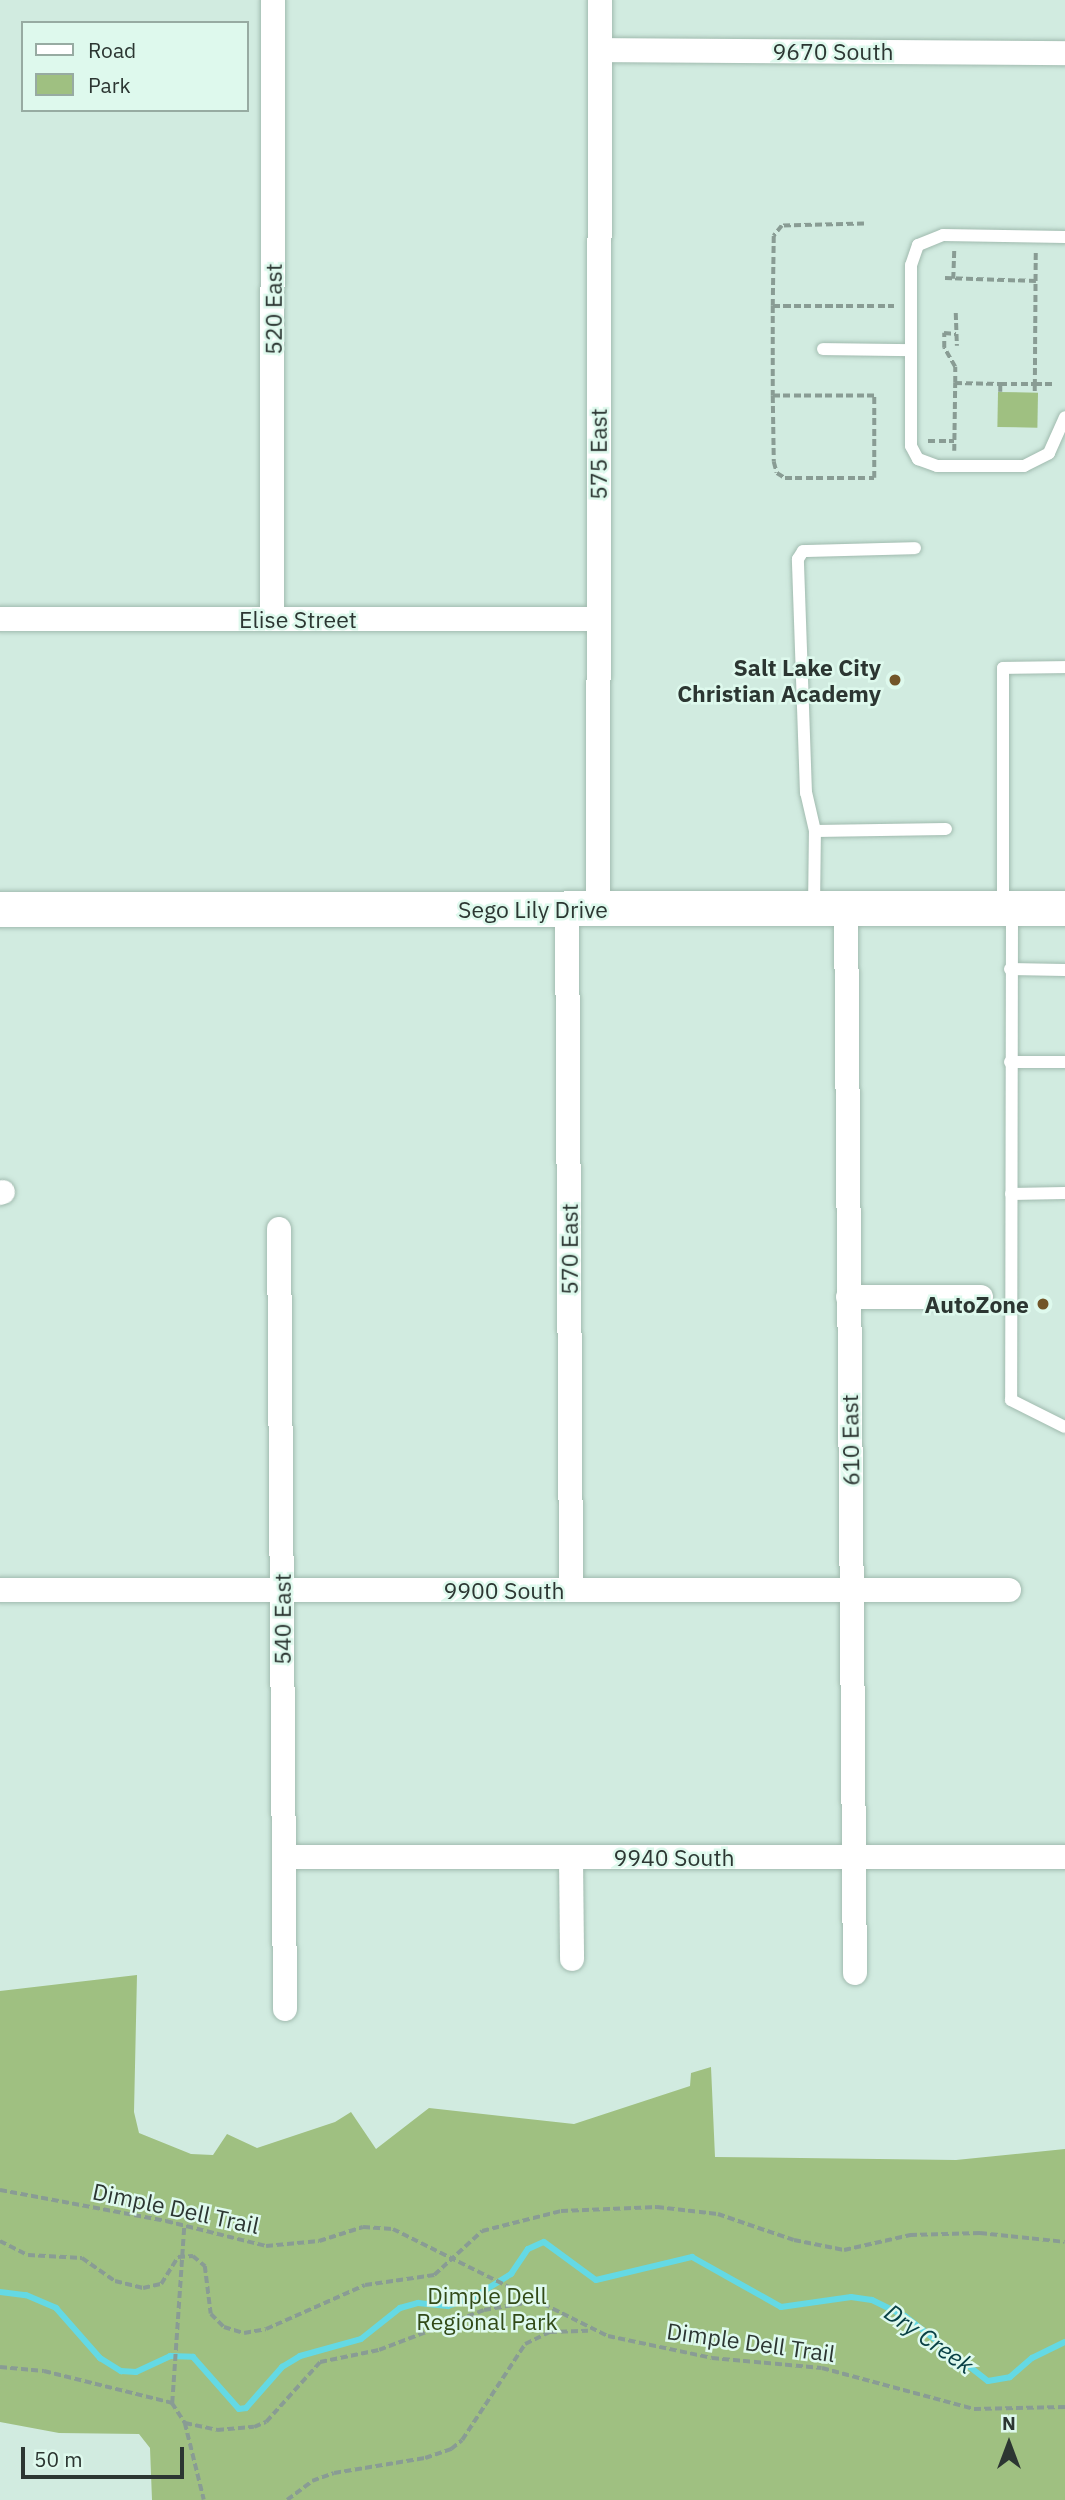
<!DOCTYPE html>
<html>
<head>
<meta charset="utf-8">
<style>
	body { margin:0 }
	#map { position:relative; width:1065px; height:2500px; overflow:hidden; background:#d1ebe0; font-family:"IBM Plex Sans",sans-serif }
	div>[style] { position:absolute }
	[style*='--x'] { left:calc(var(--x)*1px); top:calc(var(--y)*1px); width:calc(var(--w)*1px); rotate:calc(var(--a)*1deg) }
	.green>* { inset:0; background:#9fc081; transform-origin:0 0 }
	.stream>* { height:6px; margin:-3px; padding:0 3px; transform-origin:3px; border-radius:3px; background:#64d9e4 }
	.path>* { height:3.5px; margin-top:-1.75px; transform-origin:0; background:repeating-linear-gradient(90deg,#899c94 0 7px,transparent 0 10.5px) }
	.roads { filter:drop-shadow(0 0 2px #a0baae) drop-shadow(0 0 2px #a0baae) }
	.lane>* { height:12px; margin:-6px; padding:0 6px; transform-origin:6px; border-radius:6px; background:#fff }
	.street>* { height:24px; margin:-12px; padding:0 12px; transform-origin:12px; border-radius:12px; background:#fff }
	.secondary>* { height:35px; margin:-17.5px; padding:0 17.5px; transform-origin:17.5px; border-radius:17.5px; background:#fff }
	.dots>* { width:19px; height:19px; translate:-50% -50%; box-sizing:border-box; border:4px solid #def9ed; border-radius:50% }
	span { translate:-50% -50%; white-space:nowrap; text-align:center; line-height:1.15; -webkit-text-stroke:5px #def9ed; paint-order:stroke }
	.street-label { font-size:23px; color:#2c3632 }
	.poi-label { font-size:23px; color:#2c3632; font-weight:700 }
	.right { translate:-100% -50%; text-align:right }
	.park-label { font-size:23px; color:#324a17 }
	.water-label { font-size:24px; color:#084045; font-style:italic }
	.legend { position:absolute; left:21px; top:21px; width:228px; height:91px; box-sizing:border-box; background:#def9ed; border:2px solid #97aba2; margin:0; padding:9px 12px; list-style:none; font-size:21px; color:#2c3632 }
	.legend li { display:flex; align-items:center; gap:14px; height:35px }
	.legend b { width:35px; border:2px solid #97aba2 }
	.north { position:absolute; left:974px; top:2409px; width:70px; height:70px; -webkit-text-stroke:5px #def9ed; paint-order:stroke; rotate:0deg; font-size:19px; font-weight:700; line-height:28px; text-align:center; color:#2c3632 }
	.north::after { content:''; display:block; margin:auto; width:24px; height:32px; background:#2c3632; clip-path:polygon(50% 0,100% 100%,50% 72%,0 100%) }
	.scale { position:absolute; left:21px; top:2447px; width:163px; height:32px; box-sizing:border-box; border:4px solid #2c3632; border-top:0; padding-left:9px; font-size:21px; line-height:24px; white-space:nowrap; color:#2c3632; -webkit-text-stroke:5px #def9ed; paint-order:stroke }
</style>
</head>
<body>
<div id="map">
	<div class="green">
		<div style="left:998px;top:392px;width:40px;height:35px;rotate:1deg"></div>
		<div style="clip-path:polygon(137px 1975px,134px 2112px,139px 2133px,191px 2154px,213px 2155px,227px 2134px,257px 2148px,335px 2122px,351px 2112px,376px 2149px,429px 2108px,574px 2124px,690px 2086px,691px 2073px,711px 2067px,715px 2157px,956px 2160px,1065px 2149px,1065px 2500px,152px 2500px,150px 2448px,139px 2434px,59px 2433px,0 2422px,0 1991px)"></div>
	</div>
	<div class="stream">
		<div style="--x:0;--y:2292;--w:26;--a:7"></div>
		<div style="--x:26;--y:2295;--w:33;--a:23"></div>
		<div style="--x:56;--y:2308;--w:67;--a:48.7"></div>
		<div style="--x:100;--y:2358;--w:25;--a:32"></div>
		<div style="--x:121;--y:2371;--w:15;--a:4"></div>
		<div style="--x:136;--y:2372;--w:38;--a:-25"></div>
		<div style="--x:170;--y:2356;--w:23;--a:2"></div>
		<div style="--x:193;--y:2357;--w:69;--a:48.5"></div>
		<div style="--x:239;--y:2409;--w:7;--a:-8"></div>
		<div style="--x:246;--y:2408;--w:55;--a:-48.7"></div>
		<div style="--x:282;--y:2367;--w:21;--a:-31"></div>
		<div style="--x:300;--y:2356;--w:63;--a:-15.6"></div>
		<div style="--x:361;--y:2339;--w:50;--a:-38.5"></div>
		<div style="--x:400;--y:2308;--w:19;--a:-16"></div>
		<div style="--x:418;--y:2303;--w:30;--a:6"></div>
		<div style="--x:448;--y:2306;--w:28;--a:-19"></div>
		<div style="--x:474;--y:2297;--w:44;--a:-31.9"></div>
		<div style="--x:511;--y:2274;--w:30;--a:-56"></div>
		<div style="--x:528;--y:2249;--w:17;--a:-24"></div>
		<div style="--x:544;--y:2242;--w:64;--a:36.2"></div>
		<div style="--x:596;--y:2280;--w:99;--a:-13.5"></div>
		<div style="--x:692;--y:2257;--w:102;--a:29.3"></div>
		<div style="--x:781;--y:2307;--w:71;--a:-8.1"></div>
		<div style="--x:851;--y:2297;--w:21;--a:8"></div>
		<div style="--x:872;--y:2300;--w:37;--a:26"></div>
		<div style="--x:905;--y:2316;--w:105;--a:38.1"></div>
		<div style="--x:988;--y:2381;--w:22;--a:-10"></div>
		<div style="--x:1010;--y:2377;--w:29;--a:-41"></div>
		<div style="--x:1032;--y:2358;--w:37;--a:-26"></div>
	</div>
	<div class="path">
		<div style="--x:864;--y:224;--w:82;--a:178.6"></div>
		<div style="--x:782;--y:226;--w:13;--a:129"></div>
		<div style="--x:774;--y:236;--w:70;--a:90.8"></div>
		<div style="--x:773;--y:306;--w:121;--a:0"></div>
		<div style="--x:1036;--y:253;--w:131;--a:90.4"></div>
		<div style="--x:1035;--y:384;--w:18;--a:0"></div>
		<div style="--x:945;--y:278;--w:91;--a:1.9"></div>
		<div style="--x:953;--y:279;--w:29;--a:-88"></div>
		<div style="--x:773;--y:306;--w:90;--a:90"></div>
		<div style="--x:773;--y:396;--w:66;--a:89.1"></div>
		<div style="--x:774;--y:462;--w:11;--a:75"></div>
		<div style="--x:777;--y:473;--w:9;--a:32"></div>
		<div style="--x:785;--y:478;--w:89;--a:0"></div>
		<div style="--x:874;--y:478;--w:82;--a:-90"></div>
		<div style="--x:874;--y:396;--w:101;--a:180"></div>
		<div style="--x:956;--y:313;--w:33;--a:88"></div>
		<div style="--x:955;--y:383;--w:16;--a:-90"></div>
		<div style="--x:955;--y:367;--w:22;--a:-120"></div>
		<div style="--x:944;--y:348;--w:15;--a:-90"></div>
		<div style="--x:944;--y:333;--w:12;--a:5"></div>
		<div style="--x:1000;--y:392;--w:8;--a:-90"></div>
		<div style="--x:1000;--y:384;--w:35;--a:0"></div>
		<div style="--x:1035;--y:384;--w:9;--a:90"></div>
		<div style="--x:928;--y:441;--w:26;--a:0"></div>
		<div style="--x:954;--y:451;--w:68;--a:-89.2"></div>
		<div style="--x:955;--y:383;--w:45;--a:1.3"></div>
		<div style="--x:0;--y:2190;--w:169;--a:10.6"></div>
		<div style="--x:166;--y:2221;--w:103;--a:14"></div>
		<div style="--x:266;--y:2246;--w:53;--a:-5.4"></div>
		<div style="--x:319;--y:2241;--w:46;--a:-17.7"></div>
		<div style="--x:363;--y:2227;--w:30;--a:4"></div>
		<div style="--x:393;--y:2229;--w:240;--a:26.5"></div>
		<div style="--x:608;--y:2336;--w:106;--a:11.9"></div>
		<div style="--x:712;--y:2358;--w:110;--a:5.2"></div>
		<div style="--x:822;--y:2368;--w:157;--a:15.1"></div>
		<div style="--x:974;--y:2409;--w:91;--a:-1.3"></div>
		<div style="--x:0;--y:2241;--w:31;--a:27"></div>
		<div style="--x:28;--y:2255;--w:54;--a:3.2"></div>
		<div style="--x:82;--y:2258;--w:40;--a:34.9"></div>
		<div style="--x:115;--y:2281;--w:29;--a:14"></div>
		<div style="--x:143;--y:2288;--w:18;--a:-13"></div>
		<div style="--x:161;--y:2284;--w:32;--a:-58"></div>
		<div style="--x:178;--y:2257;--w:15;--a:-4"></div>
		<div style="--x:193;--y:2256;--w:16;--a:40"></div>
		<div style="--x:205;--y:2266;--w:48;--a:82.9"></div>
		<div style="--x:211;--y:2314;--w:18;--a:45"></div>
		<div style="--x:224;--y:2327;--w:21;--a:17"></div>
		<div style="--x:244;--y:2333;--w:22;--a:-10"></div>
		<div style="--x:266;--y:2329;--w:108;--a:-24"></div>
		<div style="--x:365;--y:2285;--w:70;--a:-8.2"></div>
		<div style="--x:434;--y:2275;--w:65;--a:-42.5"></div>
		<div style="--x:482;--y:2231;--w:81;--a:-14.2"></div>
		<div style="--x:561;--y:2211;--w:96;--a:-2.4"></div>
		<div style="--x:657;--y:2207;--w:61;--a:6.5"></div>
		<div style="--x:718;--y:2214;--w:80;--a:18.9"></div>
		<div style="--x:794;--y:2240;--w:51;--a:11.3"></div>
		<div style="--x:844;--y:2250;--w:68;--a:-12.8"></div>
		<div style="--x:910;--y:2235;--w:70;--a:-1.6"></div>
		<div style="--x:980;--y:2233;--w:85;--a:6"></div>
		<div style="--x:0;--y:2367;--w:44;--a:5.2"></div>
		<div style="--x:44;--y:2371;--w:132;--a:14"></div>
		<div style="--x:172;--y:2403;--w:24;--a:57"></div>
		<div style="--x:185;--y:2423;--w:79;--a:76.1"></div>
		<div style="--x:172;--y:2403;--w:176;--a:-86.1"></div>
		<div style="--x:185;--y:2423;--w:33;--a:12"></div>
		<div style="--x:217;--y:2430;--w:37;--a:-5"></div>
		<div style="--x:254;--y:2427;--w:13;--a:-23"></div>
		<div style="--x:266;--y:2422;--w:81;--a:-48"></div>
		<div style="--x:320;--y:2362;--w:60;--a:-11.5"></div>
		<div style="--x:379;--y:2350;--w:112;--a:-20.9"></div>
		<div style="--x:484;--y:2310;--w:53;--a:-9.8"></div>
		<div style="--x:287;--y:2500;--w:31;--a:-37"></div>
		<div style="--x:312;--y:2481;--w:23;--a:-20"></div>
		<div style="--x:334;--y:2473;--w:92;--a:-9.4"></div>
		<div style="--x:425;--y:2458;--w:28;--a:-19"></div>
		<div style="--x:451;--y:2449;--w:14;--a:-39"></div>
		<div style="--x:462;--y:2440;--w:115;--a:-56.7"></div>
		<div style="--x:525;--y:2344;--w:28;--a:-26"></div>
		<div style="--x:550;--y:2332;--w:38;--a:-2"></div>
	</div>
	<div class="roads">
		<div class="lane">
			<div style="--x:1065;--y:237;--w:122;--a:-179.1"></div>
			<div style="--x:943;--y:235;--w:27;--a:158"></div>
			<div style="--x:918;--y:245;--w:21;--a:109"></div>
			<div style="--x:911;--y:265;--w:181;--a:90"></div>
			<div style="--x:911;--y:446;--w:15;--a:62"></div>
			<div style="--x:918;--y:459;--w:20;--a:20"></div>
			<div style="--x:937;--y:466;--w:87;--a:0"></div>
			<div style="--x:1024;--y:466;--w:28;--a:-27"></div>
			<div style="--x:1049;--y:453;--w:39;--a:-66"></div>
			<div style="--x:823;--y:349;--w:88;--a:0.7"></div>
			<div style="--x:815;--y:831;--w:131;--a:-0.9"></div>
			<div style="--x:1003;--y:904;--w:236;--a:-90"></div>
			<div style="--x:1003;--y:668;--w:62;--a:-0.9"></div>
			<div style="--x:814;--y:908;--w:77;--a:-89.3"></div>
			<div style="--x:815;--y:831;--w:39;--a:-103"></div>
			<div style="--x:806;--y:793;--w:234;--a:-92"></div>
			<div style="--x:798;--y:559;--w:9;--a:-58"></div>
			<div style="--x:803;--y:551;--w:112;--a:-1.5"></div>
			<div style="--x:1012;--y:908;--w:492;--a:90.1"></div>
			<div style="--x:1011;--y:1400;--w:60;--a:26.6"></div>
			<div style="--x:1010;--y:969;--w:55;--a:1"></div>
			<div style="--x:1010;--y:1062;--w:55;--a:0"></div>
			<div style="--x:1011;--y:1194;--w:54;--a:-1.1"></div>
		</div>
		<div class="street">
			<div style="--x:600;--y:50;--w:465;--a:0.4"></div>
			<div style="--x:272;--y:618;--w:618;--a:-89.91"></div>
			<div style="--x:0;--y:619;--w:596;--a:0"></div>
			<div style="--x:846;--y:908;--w:1065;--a:89.52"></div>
			<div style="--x:567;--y:909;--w:681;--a:89.66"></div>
			<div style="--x:598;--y:909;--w:909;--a:-89.87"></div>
			<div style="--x:0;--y:1193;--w:3;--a:-18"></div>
			<div style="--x:279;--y:1229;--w:780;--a:89.56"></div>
			<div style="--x:848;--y:1297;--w:133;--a:0"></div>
			<div style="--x:0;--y:1590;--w:1009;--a:0"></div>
			<div style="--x:284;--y:1857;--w:781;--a:0"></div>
			<div style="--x:571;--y:1857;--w:102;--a:89.4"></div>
		</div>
		<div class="secondary">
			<div style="--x:0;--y:909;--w:1065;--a:-0.05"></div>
		</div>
	</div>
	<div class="dots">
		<div style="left:895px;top:680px;background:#725528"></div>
		<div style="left:1043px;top:1304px;background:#725528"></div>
	</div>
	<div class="street-label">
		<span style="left:833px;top:51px">9670 South</span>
		<span style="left:273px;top:309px;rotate:-90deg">520 East</span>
		<span style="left:598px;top:454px;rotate:-90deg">575 East</span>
		<span style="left:298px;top:619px">Elise Street</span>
		<span style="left:533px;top:909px">Sego Lily Drive</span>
		<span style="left:569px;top:1249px;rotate:-90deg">570 East</span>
		<span style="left:850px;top:1440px;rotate:-91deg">610 East</span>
		<span style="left:504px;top:1590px">9900 South</span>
		<span style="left:282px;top:1619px;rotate:-90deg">540 East</span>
		<span style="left:674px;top:1857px">9940 South</span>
		<span style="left:176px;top:2208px;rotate:12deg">Dimple Dell Trail</span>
		<span style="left:751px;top:2342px;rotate:8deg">Dimple Dell Trail</span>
	</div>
	<div class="poi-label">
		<span class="right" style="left:881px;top:680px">Salt Lake City<br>Christian Academy</span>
		<span class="right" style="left:1029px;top:1304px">AutoZone</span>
	</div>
	<div class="park-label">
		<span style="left:487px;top:2308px">Dimple Dell<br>Regional Park</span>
	</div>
	<div class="water-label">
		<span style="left:929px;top:2339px;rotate:35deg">Dry Creek</span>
	</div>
	<ul class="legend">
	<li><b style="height:9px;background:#fff"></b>Road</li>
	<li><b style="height:19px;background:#9fc081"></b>Park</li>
	</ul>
	<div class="north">N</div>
	<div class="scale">50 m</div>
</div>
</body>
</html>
